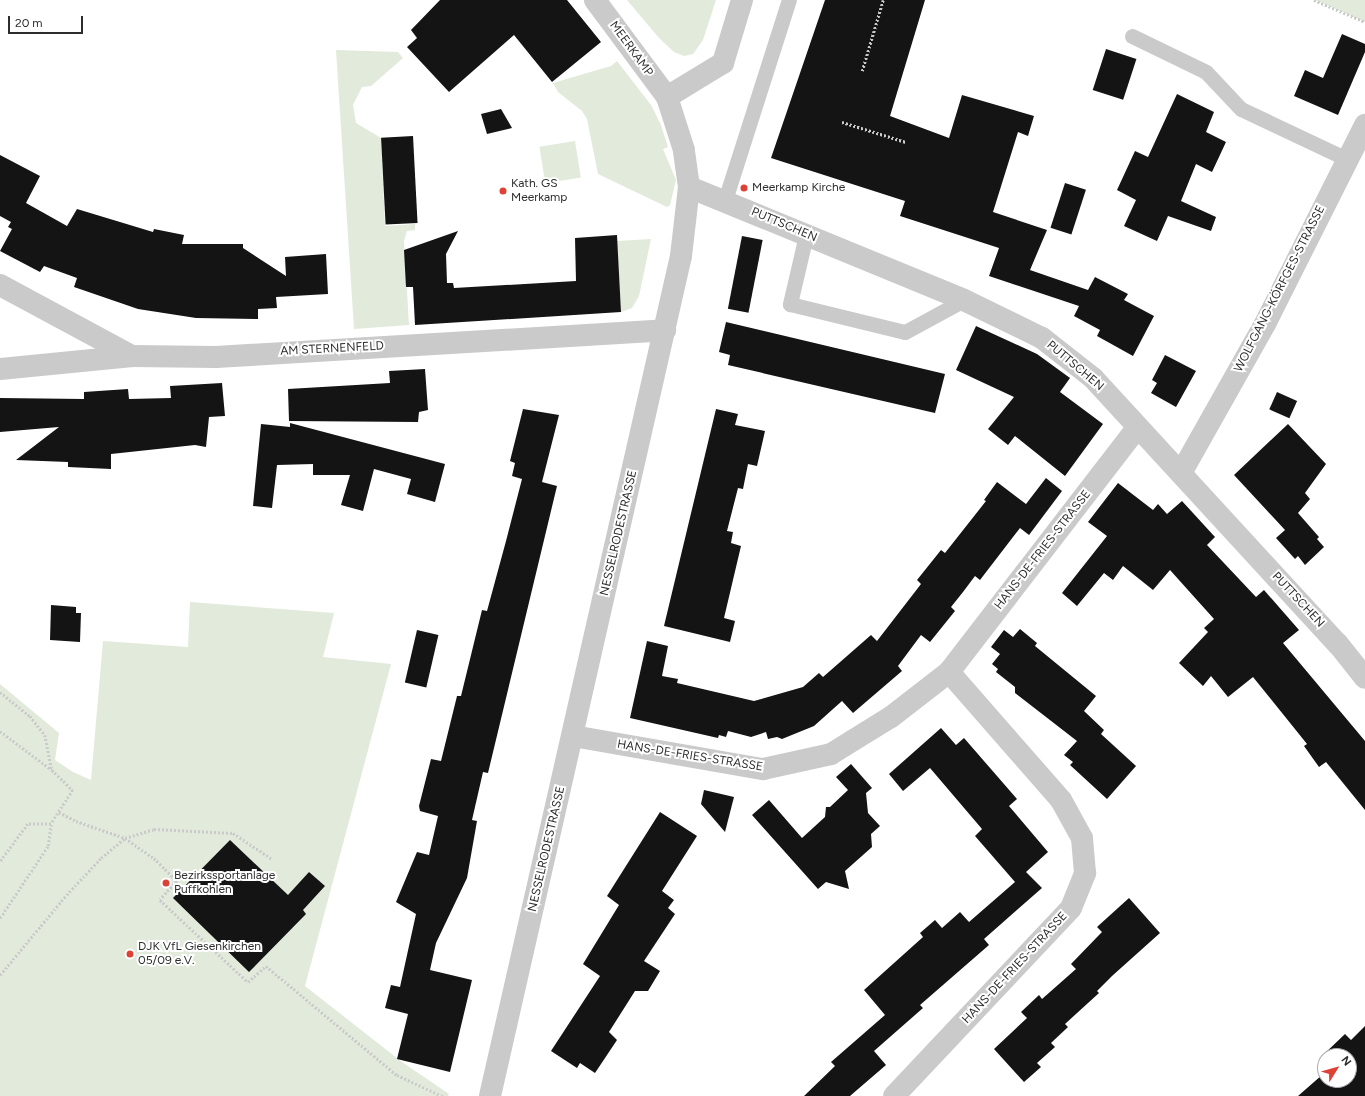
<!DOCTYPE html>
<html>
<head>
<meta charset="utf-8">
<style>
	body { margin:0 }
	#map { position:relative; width:1365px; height:1096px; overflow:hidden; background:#fff; font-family:Figtree,sans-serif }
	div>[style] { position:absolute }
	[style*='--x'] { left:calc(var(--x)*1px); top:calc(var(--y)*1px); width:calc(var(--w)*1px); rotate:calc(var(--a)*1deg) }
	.green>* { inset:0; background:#e1eadb; transform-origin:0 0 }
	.building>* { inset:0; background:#141414; transform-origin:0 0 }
	.path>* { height:2.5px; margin-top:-1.25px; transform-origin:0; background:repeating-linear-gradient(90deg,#cacaca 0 2px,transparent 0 4px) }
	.service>* { height:15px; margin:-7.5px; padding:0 7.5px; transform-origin:7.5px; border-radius:7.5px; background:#cacaca }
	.minor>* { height:22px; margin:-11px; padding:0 11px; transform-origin:11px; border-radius:11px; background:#cacaca }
	.dots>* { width:11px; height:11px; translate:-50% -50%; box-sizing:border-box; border:2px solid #fff; border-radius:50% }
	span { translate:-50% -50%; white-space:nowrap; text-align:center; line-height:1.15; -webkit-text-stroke:4px #fff; paint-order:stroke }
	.street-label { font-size:12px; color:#2d2d2d }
	.poi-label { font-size:12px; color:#2d2d2d }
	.left { translate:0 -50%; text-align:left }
	.north { position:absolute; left:1317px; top:1048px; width:40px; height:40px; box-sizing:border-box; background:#fff; border:1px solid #ababab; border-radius:50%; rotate:53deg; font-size:11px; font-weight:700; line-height:16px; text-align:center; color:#2d2d2d }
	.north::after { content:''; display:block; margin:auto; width:14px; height:18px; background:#de4135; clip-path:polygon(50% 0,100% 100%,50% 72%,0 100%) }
	.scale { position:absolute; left:8px; top:16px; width:75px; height:18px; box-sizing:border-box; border:2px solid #2d2d2d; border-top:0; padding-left:5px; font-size:12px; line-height:14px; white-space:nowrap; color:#2d2d2d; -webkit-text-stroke:3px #fff; paint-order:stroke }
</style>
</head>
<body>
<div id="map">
	<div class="green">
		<div style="clip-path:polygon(627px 0,716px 0,703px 40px,693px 54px,684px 56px,674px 52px,659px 38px)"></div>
		<div style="clip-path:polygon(1315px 0,1365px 0,1365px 22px)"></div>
		<div style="clip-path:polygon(336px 50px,398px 52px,403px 58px,371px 86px,362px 87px,353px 105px,356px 123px,381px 138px,385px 226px,415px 224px,415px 230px,407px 231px,404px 241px,409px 325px,354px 329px)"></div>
		<div style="clip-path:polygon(617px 61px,651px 105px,661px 125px,668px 147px,663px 149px,676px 180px,670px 205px,667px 207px,598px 174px,587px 119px,582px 111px,558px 92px,553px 83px,611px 66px)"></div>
		<div style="left:575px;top:141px;width:37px;height:36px;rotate:81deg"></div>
		<div style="clip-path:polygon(651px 239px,639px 296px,632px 308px,621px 312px,617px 241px)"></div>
		<div style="clip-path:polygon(190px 602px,334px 613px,323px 657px,391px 664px,305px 986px,402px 1062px,449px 1094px,448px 1096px,0 1096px,0 684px,59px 733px,55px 760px,73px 772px,91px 780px,103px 641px,188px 647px)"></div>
	</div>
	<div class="building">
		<div style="clip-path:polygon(440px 0,567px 0,601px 42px,552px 82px,514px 35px,449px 92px,407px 47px,417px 38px,411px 30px)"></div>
		<div style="clip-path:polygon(825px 0,925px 0,890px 116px,949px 138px,962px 95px,1034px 116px,1028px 136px,1018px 132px,993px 212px,1047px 230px,1030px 270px,1088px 290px,1095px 277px,1128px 294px,1124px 300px,1154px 316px,1133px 356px,1097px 336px,1100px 330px,1074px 316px,1079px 306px,989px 276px,999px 248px,900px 216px,905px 201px,771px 158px)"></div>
		<div style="clip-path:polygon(1342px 34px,1365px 44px,1365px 52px,1338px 115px,1294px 96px,1305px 70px,1323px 78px)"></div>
		<div style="left:1106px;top:49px;width:32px;height:43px;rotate:18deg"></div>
		<div style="clip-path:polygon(1177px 94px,1214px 112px,1206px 132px,1226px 142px,1212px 172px,1196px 164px,1181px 201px,1216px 217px,1211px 231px,1168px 216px,1157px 241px,1124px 226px,1136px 200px,1117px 190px,1135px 151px,1148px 157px)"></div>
		<div style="clip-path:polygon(501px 109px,512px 128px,487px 134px,481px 114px)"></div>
		<div style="left:413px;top:136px;width:87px;height:32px;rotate:87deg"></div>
		<div style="clip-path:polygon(0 155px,40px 176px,26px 203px,67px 226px,77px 209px,153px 232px,154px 229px,184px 235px,182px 244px,243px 244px,243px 248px,286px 276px,285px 257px,326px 254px,328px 294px,276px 297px,277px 308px,258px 309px,258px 319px,196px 318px,138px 309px,74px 287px,77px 278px,44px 266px,40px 272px,0 251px,12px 229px,8px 227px,11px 222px,0 216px)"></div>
		<div style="left:1065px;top:183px;width:22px;height:47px;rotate:18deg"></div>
		<div style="clip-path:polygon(458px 231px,446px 254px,447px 283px,453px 283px,454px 288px,576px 281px,575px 238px,617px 235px,621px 312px,415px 325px,413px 287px,406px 287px,404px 250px)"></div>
		<div style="left:742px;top:236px;width:21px;height:74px;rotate:11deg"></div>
		<div style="clip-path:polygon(726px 322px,945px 374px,935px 413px,728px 365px,730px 355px,719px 352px)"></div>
		<div style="clip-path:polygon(976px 326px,1037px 354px,1070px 378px,1060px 392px,1103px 424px,1065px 476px,1015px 436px,1008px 445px,988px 429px,1014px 397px,956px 370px)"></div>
		<div style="clip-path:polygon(1165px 355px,1196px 371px,1176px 407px,1151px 393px,1157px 383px,1152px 380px)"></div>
		<div style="clip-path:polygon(425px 369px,428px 410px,419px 412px,418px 422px,289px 421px,288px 389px,390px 383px,389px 371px)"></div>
		<div style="clip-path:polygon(222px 383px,225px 416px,209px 417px,206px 447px,195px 445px,111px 454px,111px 469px,68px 467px,68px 462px,16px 460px,59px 427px,0 432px,0 398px,84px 399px,84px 392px,128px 389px,129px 399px,171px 398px,170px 386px)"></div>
		<div style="left:1277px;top:392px;width:22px;height:19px;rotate:24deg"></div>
		<div style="clip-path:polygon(523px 409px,559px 415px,542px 482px,557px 486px,488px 773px,483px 772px,472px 820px,477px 821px,467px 878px,436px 943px,430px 970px,472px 980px,450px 1072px,397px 1059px,408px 1014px,385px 1008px,391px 985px,400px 987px,416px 914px,396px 902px,417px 852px,429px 855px,438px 816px,420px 811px,419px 806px,431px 759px,441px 761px,457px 696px,461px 696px,482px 610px,487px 611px,506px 541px,522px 479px,512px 476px,515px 463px,510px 461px)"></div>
		<div style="clip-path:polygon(716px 409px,738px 414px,735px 425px,765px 431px,757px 466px,748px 464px,743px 489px,738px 488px,727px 531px,733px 532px,731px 543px,741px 546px,724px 618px,735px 621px,730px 642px,664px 626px)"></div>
		<div style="clip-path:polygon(290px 423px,445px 464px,435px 502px,407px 494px,411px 479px,374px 469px,363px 511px,341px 505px,350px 475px,313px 475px,313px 464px,277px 465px,272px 508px,253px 506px,261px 424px,290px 427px)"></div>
		<div style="clip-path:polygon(1288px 424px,1326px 464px,1305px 493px,1310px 499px,1298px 513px,1319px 537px,1317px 539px,1324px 547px,1305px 565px,1298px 556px,1295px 559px,1276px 538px,1285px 530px,1234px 475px)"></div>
		<div style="clip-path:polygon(1046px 478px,1062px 491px,1029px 535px,1020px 528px,980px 580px,975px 576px,963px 592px,951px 607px,955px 611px,930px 642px,921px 635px,898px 666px,902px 671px,853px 713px,842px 701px,814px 726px,782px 739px,777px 737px,768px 739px,766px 732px,751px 737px,728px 731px,726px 737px,719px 735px,718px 738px,630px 718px,647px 641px,668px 646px,662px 676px,678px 679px,677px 683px,754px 701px,803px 687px,819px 673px,823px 677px,871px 635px,877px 641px,921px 584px,917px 580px,941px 550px,945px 553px,986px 501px,984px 500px,997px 482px,1026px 504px)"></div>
		<div style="clip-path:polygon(1118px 483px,1153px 510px,1158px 504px,1167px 514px,1182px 501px,1215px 537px,1207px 545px,1256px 597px,1264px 590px,1299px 630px,1283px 643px,1365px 741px,1365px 810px,1326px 762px,1319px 767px,1304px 746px,1307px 744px,1253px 677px,1228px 697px,1211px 676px,1203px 686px,1179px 663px,1208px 632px,1204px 628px,1214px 619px,1170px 570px,1153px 590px,1123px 566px,1113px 580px,1104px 573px,1077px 606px,1062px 593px,1107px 536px,1088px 522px)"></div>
		<div style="clip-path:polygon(51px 605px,76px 607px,76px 613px,81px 613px,80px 642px,50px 640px)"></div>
		<div style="clip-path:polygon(1020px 629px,1037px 643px,1035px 646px,1096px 696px,1084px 711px,1104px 730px,1101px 734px,1136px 766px,1107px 799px,1070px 765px,1073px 762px,1064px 755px,1077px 741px,1015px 693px,1015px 687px,996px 672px,998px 669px,992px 664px,1000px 654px,991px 647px,1004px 630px,1013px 637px)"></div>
		<div style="left:417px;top:630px;width:22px;height:54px;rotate:13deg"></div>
		<div style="clip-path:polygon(941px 728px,956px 745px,964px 738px,1017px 799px,1009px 806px,1048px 852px,1026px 872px,1042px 888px,984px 939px,989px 945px,920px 1005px,923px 1008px,874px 1051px,886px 1065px,850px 1096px,804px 1096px,835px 1066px,831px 1062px,885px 1015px,864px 990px,923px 937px,920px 933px,935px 920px,942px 928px,960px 912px,969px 922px,1015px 882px,975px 836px,982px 829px,930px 768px,903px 791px,889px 774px)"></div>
		<div style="clip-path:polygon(851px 764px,872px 788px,866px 793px,868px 813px,880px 826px,871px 834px,872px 847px,845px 871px,849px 889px,826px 882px,818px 889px,752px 815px,769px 800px,802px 838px,825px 817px,826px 807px,830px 807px,848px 790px,836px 777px)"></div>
		<div style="clip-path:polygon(704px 790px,734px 797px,725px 832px,701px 804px)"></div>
		<div style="clip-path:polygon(660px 812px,697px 836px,662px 891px,674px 900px,668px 908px,675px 914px,644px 961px,660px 971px,648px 991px,635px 991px,609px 1032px,617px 1040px,595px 1073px,580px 1063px,577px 1068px,551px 1051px,600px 976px,583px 964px,619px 905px,607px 896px)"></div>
		<div style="clip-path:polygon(230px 840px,288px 895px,309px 872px,325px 886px,303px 910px,306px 914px,249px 972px,173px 898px)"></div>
		<div style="clip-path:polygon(1129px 898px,1160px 933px,1112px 976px,1097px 991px,1099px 993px,1065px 1024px,1068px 1027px,1051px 1043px,1055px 1047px,1037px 1063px,1041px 1067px,1024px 1082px,994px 1049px,1027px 1018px,1021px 1012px,1039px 995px,1042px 999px,1076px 969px,1071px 964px,1102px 932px,1097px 927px)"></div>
		<div style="clip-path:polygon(1365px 1026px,1365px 1096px,1298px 1096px,1322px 1075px,1317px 1069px,1325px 1062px,1325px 1080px,1349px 1080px,1349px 1056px,1325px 1056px,1325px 1059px,1322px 1056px,1345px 1034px,1351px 1040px)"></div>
	</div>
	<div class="path">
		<div style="--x:1314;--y:0;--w:56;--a:23.3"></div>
		<div style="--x:862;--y:71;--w:74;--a:-73.5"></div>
		<div style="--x:842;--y:122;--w:67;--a:17.4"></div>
		<div style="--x:0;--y:692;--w:38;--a:39"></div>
		<div style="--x:30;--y:716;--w:24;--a:52"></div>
		<div style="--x:45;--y:735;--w:36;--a:79"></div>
		<div style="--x:52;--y:770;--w:29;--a:44"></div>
		<div style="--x:73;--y:790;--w:40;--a:122.9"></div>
		<div style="--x:51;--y:824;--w:23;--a:180"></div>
		<div style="--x:28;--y:824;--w:47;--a:126.4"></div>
		<div style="--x:0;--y:731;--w:65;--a:36.9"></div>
		<div style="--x:59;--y:812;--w:19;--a:28"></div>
		<div style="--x:76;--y:821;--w:52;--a:19.1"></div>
		<div style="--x:125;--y:838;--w:35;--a:35"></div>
		<div style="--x:154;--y:858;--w:33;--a:45"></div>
		<div style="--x:177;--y:881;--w:25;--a:132"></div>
		<div style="--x:160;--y:900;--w:120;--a:43"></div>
		<div style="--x:248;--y:982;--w:24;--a:-42"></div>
		<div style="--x:266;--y:966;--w:170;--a:39.8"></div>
		<div style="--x:397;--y:1075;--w:50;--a:25"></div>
		<div style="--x:0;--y:918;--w:87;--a:-56.3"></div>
		<div style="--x:48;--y:846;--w:22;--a:-82"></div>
		<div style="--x:0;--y:975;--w:108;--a:-50.3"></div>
		<div style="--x:69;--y:892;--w:47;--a:-46.7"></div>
		<div style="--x:101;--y:858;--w:31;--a:-40"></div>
		<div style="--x:125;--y:838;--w:30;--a:-17"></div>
		<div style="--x:154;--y:829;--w:79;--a:2.9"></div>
		<div style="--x:233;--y:833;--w:47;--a:33.7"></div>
	</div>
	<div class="service">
		<div style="--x:1132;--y:36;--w:82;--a:25.9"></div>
		<div style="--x:1206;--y:72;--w:51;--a:46.6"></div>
		<div style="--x:1241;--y:109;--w:117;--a:25.3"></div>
		<div style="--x:725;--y:200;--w:210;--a:-72.3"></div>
		<div style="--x:806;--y:235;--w:71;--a:103.1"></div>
		<div style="--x:790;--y:304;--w:118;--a:13.7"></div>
		<div style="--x:905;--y:332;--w:67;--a:-28.5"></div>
	</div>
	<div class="minor">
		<div style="--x:667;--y:97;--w:66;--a:-31.3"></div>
		<div style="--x:723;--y:63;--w:66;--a:-73.2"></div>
		<div style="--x:689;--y:187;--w:297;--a:22.3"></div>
		<div style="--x:964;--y:300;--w:87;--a:26"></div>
		<div style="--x:1042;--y:338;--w:65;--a:38.1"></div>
		<div style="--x:1093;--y:378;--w:362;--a:47.4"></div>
		<div style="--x:1338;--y:644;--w:43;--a:51.5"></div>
		<div style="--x:0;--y:285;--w:150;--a:28.3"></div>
		<div style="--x:0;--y:369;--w:133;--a:-5.6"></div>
		<div style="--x:132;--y:356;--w:84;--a:0.7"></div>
		<div style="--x:216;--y:357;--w:450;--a:-3.4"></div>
		<div style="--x:1181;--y:473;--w:171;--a:-60.6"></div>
		<div style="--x:1265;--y:324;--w:223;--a:-63.3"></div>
		<div style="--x:573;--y:736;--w:193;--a:9.9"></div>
		<div style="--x:763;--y:769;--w:70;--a:-12.4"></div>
		<div style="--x:831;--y:754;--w:70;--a:-31.7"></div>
		<div style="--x:891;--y:717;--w:73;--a:-37.8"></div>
		<div style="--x:949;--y:672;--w:309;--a:-52.4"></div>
		<div style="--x:490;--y:1096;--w:861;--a:-77.19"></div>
		<div style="--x:681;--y:256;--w:69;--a:-83.4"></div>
		<div style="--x:689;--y:187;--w:37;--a:-98"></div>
		<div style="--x:684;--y:150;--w:56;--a:-107.8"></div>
		<div style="--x:667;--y:97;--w:121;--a:-126.6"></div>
		<div style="--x:894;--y:1096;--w:258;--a:-46.7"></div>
		<div style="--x:1071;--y:908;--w:38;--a:-68"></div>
		<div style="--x:1085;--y:873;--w:35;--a:-95"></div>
		<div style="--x:1082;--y:838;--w:43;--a:-118.9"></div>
		<div style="--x:1061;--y:800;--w:170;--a:-131.2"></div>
	</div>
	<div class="dots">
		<div style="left:744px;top:188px;background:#de4135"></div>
		<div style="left:503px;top:191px;background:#de4135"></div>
		<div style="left:166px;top:883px;background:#de4135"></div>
		<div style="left:130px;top:954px;background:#de4135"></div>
	</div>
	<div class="street-label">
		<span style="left:631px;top:49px;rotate:54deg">MEERKAMP</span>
		<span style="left:784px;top:225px;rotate:23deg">PUTTSCHEN</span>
		<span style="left:1280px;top:289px;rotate:-63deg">WOLFGANG-KÖRFGES-STRASSE</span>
		<span style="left:332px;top:349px;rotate:-3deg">AM STERNENFELD</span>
		<span style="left:1075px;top:366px;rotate:40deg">PUTTSCHEN</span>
		<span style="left:619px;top:533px;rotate:-77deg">NESSELRODESTRASSE</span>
		<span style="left:1043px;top:550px;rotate:-52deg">HANS-DE-FRIES-STRASSE</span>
		<span style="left:1298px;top:600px;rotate:47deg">PUTTSCHEN</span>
		<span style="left:690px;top:756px;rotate:9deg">HANS-DE-FRIES-STRASSE</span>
		<span style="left:547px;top:849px;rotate:-77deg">NESSELRODESTRASSE</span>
		<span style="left:1015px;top:968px;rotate:-47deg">HANS-DE-FRIES-STRASSE</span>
	</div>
	<div class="poi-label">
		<span class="left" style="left:511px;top:191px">Kath. GS<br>Meerkamp</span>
		<span class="left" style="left:752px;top:188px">Meerkamp Kirche</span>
		<span class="left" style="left:174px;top:883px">Bezirkssportanlage<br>Puffkohlen</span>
		<span class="left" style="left:138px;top:954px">DJK VfL Giesenkirchen<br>05/09 e.V.</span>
	</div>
	<div class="north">N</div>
	<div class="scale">20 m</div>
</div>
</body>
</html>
